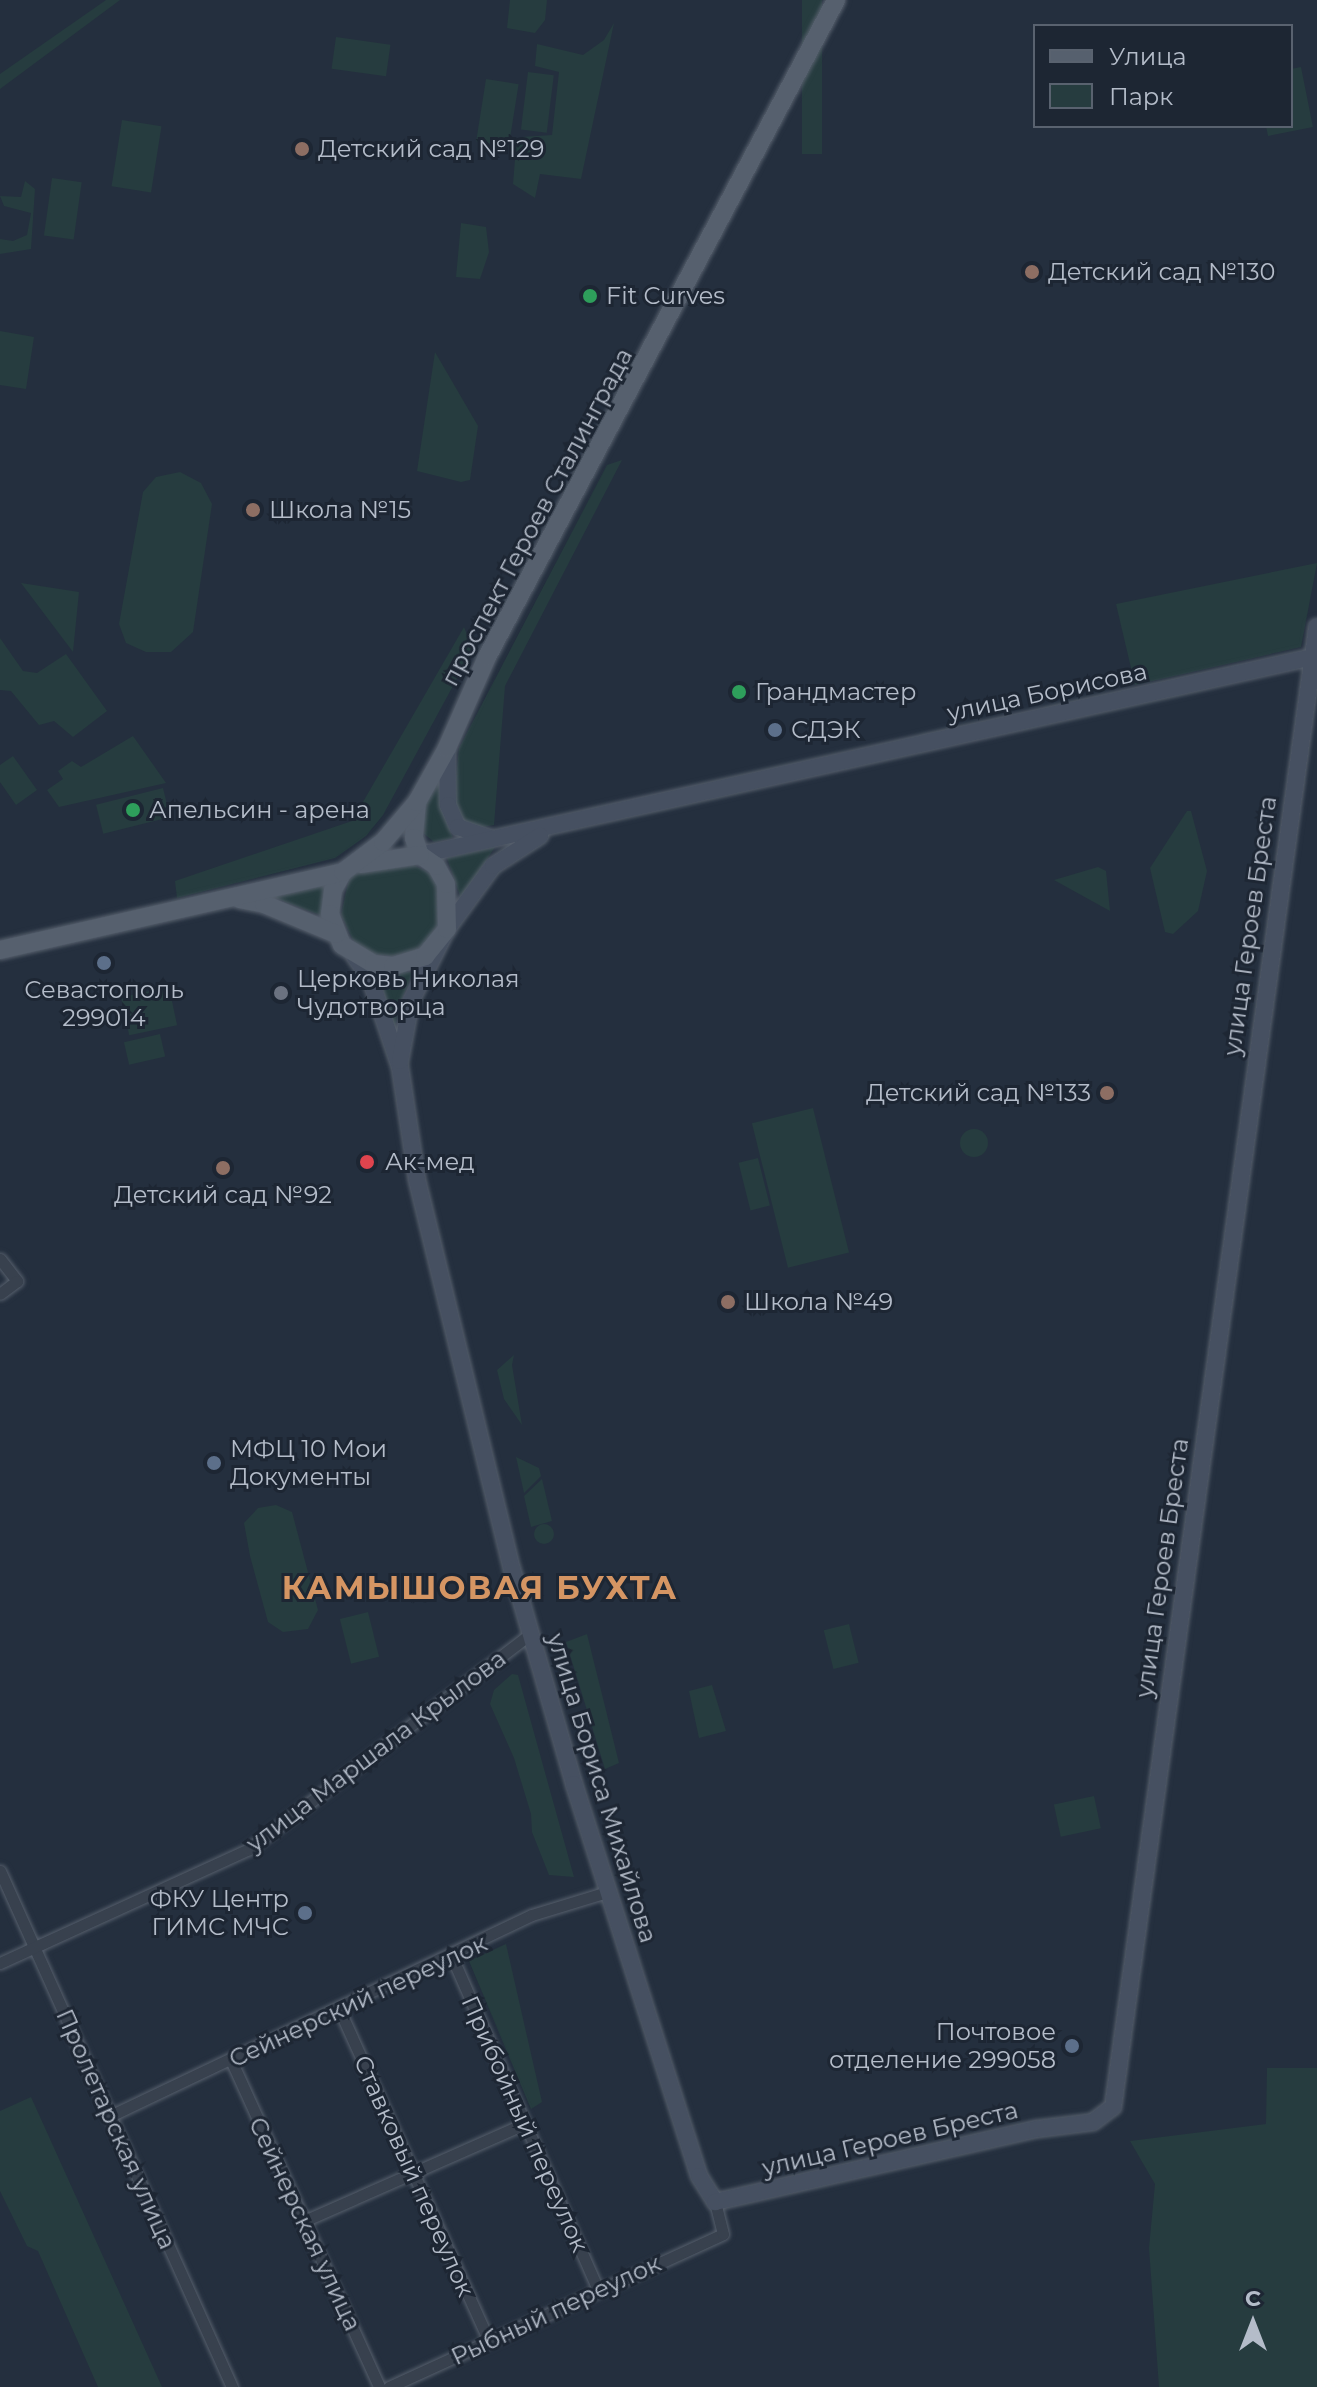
<!DOCTYPE html>
<html>
<head>
<meta charset="utf-8">
<style>
	body { margin:0 }
	#map { position:relative; width:1317px; height:2387px; overflow:hidden; background:#242f3e; font-family:Montserrat,sans-serif }
	div>[style] { position:absolute }
	[style*='--x'] { left:calc(var(--x)*1px); top:calc(var(--y)*1px); width:calc(var(--w)*1px); rotate:calc(var(--a)*1deg) }
	.green>* { inset:0; background:#263c3f; transform-origin:0 0 }
	.round { border-radius:50% }
	.roads { filter:drop-shadow(0 0 2px #565f6c) drop-shadow(0 0 2px #565f6c) }
	.street>* { height:11px; margin:-5.5px; padding:0 5.5px; transform-origin:5.5px; border-radius:5.5px; background:#38414e }
	.secondary>* { height:16px; margin:-8px; padding:0 8px; transform-origin:8px; border-radius:8px; background:#465061 }
	.primary>* { height:18px; margin:-9px; padding:0 9px; transform-origin:9px; border-radius:9px; background:#56606e }
	.dots>* { width:22px; height:22px; translate:-50% -50%; box-sizing:border-box; border:4px solid #1d2633; border-radius:50% }
	span { translate:-50% -50%; white-space:nowrap; text-align:center; line-height:1.15; -webkit-text-stroke:6px #1d2633; paint-order:stroke }
	.poi-label { font-size:24px; color:#b4bcc9 }
	.left { translate:0 -50%; text-align:left }
	.right { translate:-100% -50%; text-align:right }
	.street-label { font-size:24px; color:#b4bcc9 }
	.district-label { font-size:32px; color:#d59563; font-weight:700; letter-spacing:2px }
	.legend { position:absolute; left:1033px; top:24px; width:260px; height:104px; box-sizing:border-box; background:#1d2633; border:2px solid #59626f; margin:0; padding:10px 14px; list-style:none; font-size:24px; color:#b4bcc9 }
	.legend li { display:flex; align-items:center; gap:16px; height:40px }
	.legend b { width:40px; border:2px solid #59626f }
	.north { position:absolute; left:1213px; top:2283px; width:80px; height:80px; -webkit-text-stroke:6px #1d2633; paint-order:stroke; rotate:0deg; font-size:22px; font-weight:700; line-height:32px; text-align:center; color:#b4bcc9 }
	.north::after { content:''; display:block; margin:auto; width:28px; height:36px; background:#b4bcc9; clip-path:polygon(50% 0,100% 100%,50% 72%,0 100%) }
</style>
</head>
<body>
<div id="map">
	<div class="green">
		<div style="clip-path:polygon(106px 0,120px 0,0 89px,0 74px)"></div>
		<div style="clip-path:polygon(510px 0,547px 0,545px 20px,535px 33px,507px 28px)"></div>
		<div style="left:802px;top:0;width:20px;height:154px"></div>
		<div style="clip-path:polygon(614px 23px,581px 179px,540px 174px,535px 198px,513px 184px,516px 147px,521px 137px,552px 135px,559px 72px,535px 66px,537px 44px,583px 55px,604px 40px)"></div>
		<div style="left:336px;top:37px;width:55px;height:32px;rotate:8deg"></div>
		<div style="clip-path:polygon(1301px 67px,1313px 127px,1268px 136px,1266px 126px,1291px 126px,1291px 69px)"></div>
		<div style="left:528px;top:72px;width:26px;height:58px;rotate:7deg"></div>
		<div style="left:486px;top:79px;width:33px;height:63px;rotate:9deg"></div>
		<div style="left:122px;top:120px;width:40px;height:67px;rotate:9deg"></div>
		<div style="left:52px;top:178px;width:30px;height:58px;rotate:8deg"></div>
		<div style="clip-path:polygon(25px 181px,35px 189px,31px 249px,0 254px,0 239px,13px 241px,27px 235px,31px 213px,4px 206px,0 196px,21px 197px)"></div>
		<div style="clip-path:polygon(461px 223px,486px 227px,489px 252px,480px 279px,456px 277px)"></div>
		<div style="clip-path:polygon(0 331px,34px 337px,26px 389px,0 385px)"></div>
		<div style="clip-path:polygon(435px 352px,478px 426px,470px 480px,461px 482px,417px 471px)"></div>
		<div style="clip-path:polygon(622px 460px,505px 686px,494px 825px,477px 828px,462px 819px,454px 798px,459px 748px,607px 465px)"></div>
		<div style="clip-path:polygon(180px 472px,201px 483px,212px 504px,193px 632px,171px 652px,146px 652px,126px 643px,119px 624px,143px 492px,156px 477px)"></div>
		<div style="clip-path:polygon(1317px 563px,1301px 647px,1135px 685px,1116px 604px)"></div>
		<div style="clip-path:polygon(21px 583px,79px 592px,73px 652px)"></div>
		<div style="clip-path:polygon(464px 627px,473px 649px,383px 815px,366px 836px,335px 858px,177px 898px,175px 881px,352px 821px)"></div>
		<div style="clip-path:polygon(0 638px,23px 671px,37px 673px,66px 654px,107px 711px,73px 737px,54px 721px,39px 725px,11px 691px,0 690px)"></div>
		<div style="clip-path:polygon(133px 736px,166px 783px,59px 807px,47px 790px,63px 779px,58px 771px,72px 761px,81px 767px)"></div>
		<div style="clip-path:polygon(13px 756px,37px 790px,16px 805px,0 782px,0 765px)"></div>
		<div style="clip-path:polygon(439px 776px,440px 805px,453px 838px,434px 842px,422px 832px,424px 806px)"></div>
		<div style="left:163px;top:788px;width:30px;height:69px;rotate:76deg"></div>
		<div style="clip-path:polygon(1187px 811px,1191px 811px,1207px 871px,1198px 911px,1173px 934px,1165px 932px,1150px 868px)"></div>
		<div style="clip-path:polygon(495px 847px,461px 899px,447px 858px)"></div>
		<div style="clip-path:polygon(408px 862px,435px 876px,442px 889px,439px 926px,417px 951px,402px 957px,369px 954px,355px 944px,341px 915px,348px 883px,354px 872px)"></div>
		<div style="clip-path:polygon(1098px 867px,1106px 871px,1110px 911px,1054px 880px)"></div>
		<div style="clip-path:polygon(326px 885px,325px 917px,272px 897px)"></div>
		<div style="clip-path:polygon(413px 972px,397px 1011px,395px 1036px,379px 973px)"></div>
		<div style="left:169px;top:987px;width:39px;height:49px;rotate:78deg"></div>
		<div style="left:160px;top:1034px;width:23px;height:37px;rotate:77deg"></div>
		<div style="left:813px;top:1108px;width:149px;height:63px;rotate:76deg"></div>
		<div class="round" style="left:960px;top:1129px;width:28px;height:28px"></div>
		<div style="left:758px;top:1158px;width:49px;height:20px;rotate:76deg"></div>
		<div style="clip-path:polygon(514px 1355px,512px 1365px,522px 1425px,504px 1399px,497px 1370px)"></div>
		<div style="clip-path:polygon(516px 1457px,539px 1468px,541px 1476px,524px 1493px)"></div>
		<div style="clip-path:polygon(542px 1479px,552px 1521px,531px 1527px,524px 1496px)"></div>
		<div style="clip-path:polygon(276px 1505px,292px 1512px,318px 1610px,308px 1629px,283px 1632px,268px 1622px,250px 1556px,244px 1523px,258px 1508px)"></div>
		<div class="round" style="left:534px;top:1524px;width:20px;height:20px"></div>
		<div style="left:368px;top:1612px;width:46px;height:29px;rotate:76deg"></div>
		<div style="left:849px;top:1624px;width:40px;height:26px;rotate:76deg"></div>
		<div style="clip-path:polygon(587px 1634px,619px 1763px,605px 1769px,566px 1642px)"></div>
		<div style="clip-path:polygon(512px 1674px,518px 1675px,574px 1877px,549px 1875px,532px 1832px,531px 1814px,514px 1758px,490px 1704px,494px 1690px)"></div>
		<div style="clip-path:polygon(712px 1685px,726px 1731px,699px 1738px,689px 1691px)"></div>
		<div style="left:1094px;top:1796px;width:33px;height:41px;rotate:78deg"></div>
		<div style="clip-path:polygon(506px 1944px,542px 2102px,531px 2109px,469px 1961px)"></div>
		<div style="clip-path:polygon(1267px 2068px,1317px 2068px,1317px 2387px,1159px 2387px,1149px 2248px,1155px 2184px,1130px 2141px,1266px 2124px)"></div>
		<div style="clip-path:polygon(31px 2097px,162px 2387px,98px 2387px,38px 2251px,27px 2246px,0 2191px,0 2111px)"></div>
	</div>
	<div class="roads">
		<div class="street">
			<div style="--x:0;--y:1259;--w:28;--a:52"></div>
			<div style="--x:17;--y:1281;--w:21;--a:143"></div>
			<div style="--x:0;--y:1871;--w:566;--a:65.79"></div>
			<div style="--x:452;--y:1957;--w:364;--a:66.3"></div>
			<div style="--x:0;--y:1963;--w:274;--a:-24.6"></div>
			<div style="--x:249;--y:1849;--w:354;--a:-37.4"></div>
			<div style="--x:340;--y:2011;--w:362;--a:65.7"></div>
			<div style="--x:231;--y:2060;--w:359;--a:65.6"></div>
			<div style="--x:110;--y:2116;--w:467;--a:-25.5"></div>
			<div style="--x:532;--y:1915;--w:78;--a:-17"></div>
			<div style="--x:304;--y:2221;--w:240;--a:-23.8"></div>
			<div style="--x:389;--y:2387;--w:367;--a:-24.6"></div>
			<div style="--x:723;--y:2234;--w:33;--a:-104"></div>
		</div>
		<div class="secondary">
			<div style="--x:447;--y:748;--w:57;--a:89"></div>
			<div style="--x:448;--y:805;--w:24;--a:66"></div>
			<div style="--x:458;--y:827;--w:34;--a:19"></div>
			<div style="--x:420;--y:855;--w:919;--a:-12.51"></div>
			<div style="--x:355;--y:957;--w:26;--a:54"></div>
			<div style="--x:370;--y:978;--w:94;--a:71.4"></div>
			<div style="--x:400;--y:1067;--w:114;--a:81.4"></div>
			<div style="--x:417;--y:1180;--w:400;--a:76.3"></div>
			<div style="--x:512;--y:1569;--w:224;--a:73.9"></div>
			<div style="--x:574;--y:1784;--w:411;--a:72.3"></div>
			<div style="--x:699;--y:2176;--w:31;--a:58"></div>
			<div style="--x:715;--y:2202;--w:330;--a:-12.8"></div>
			<div style="--x:1037;--y:2129;--w:56;--a:-7.1"></div>
			<div style="--x:1093;--y:2122;--w:25;--a:-37"></div>
			<div style="--x:1113;--y:2107;--w:1494;--a:-82.15"></div>
			<div style="--x:400;--y:1061;--w:61;--a:-79.6"></div>
			<div style="--x:411;--y:1001;--w:80;--a:-63.4"></div>
			<div style="--x:447;--y:929;--w:78;--a:-53.9"></div>
			<div style="--x:493;--y:866;--w:56;--a:-32.6"></div>
		</div>
		<div class="primary">
			<div style="--x:417;--y:802;--w:36;--a:95"></div>
			<div style="--x:414;--y:838;--w:18;--a:71"></div>
			<div style="--x:343;--y:872;--w:21;--a:119"></div>
			<div style="--x:333;--y:890;--w:24;--a:97"></div>
			<div style="--x:330;--y:914;--w:33;--a:69"></div>
			<div style="--x:342;--y:945;--w:37;--a:31"></div>
			<div style="--x:374;--y:964;--w:19;--a:6"></div>
			<div style="--x:393;--y:966;--w:34;--a:-17"></div>
			<div style="--x:425;--y:956;--w:35;--a:-51"></div>
			<div style="--x:447;--y:929;--w:45;--a:-91.3"></div>
			<div style="--x:446;--y:884;--w:21;--a:-119"></div>
			<div style="--x:436;--y:866;--w:19;--a:-145"></div>
			<div style="--x:420;--y:855;--w:60;--a:171.3"></div>
			<div style="--x:239;--y:899;--w:25;--a:11"></div>
			<div style="--x:264;--y:904;--w:78;--a:22.6"></div>
			<div style="--x:0;--y:950;--w:352;--a:-12.8"></div>
			<div style="--x:343;--y:872;--w:50;--a:-36.9"></div>
			<div style="--x:383;--y:842;--w:52;--a:-49.6"></div>
			<div style="--x:417;--y:802;--w:62;--a:-60.9"></div>
			<div style="--x:447;--y:748;--w:99;--a:-66.3"></div>
			<div style="--x:487;--y:657;--w:744;--a:-62.02"></div>
		</div>
	</div>
	<div class="dots">
		<div style="left:302px;top:149px;background:#8d6e63"></div>
		<div style="left:1032px;top:272px;background:#8d6e63"></div>
		<div style="left:590px;top:296px;background:#2e9e5b"></div>
		<div style="left:253px;top:510px;background:#8d6e63"></div>
		<div style="left:739px;top:692px;background:#2e9e5b"></div>
		<div style="left:775px;top:730px;background:#5c6f8a"></div>
		<div style="left:133px;top:810px;background:#2e9e5b"></div>
		<div style="left:104px;top:963px;background:#5c6f8a"></div>
		<div style="left:281px;top:993px;background:#6b7280"></div>
		<div style="left:1107px;top:1093px;background:#8d6e63"></div>
		<div style="left:367px;top:1162px;background:#e0444e"></div>
		<div style="left:223px;top:1168px;background:#8d6e63"></div>
		<div style="left:728px;top:1302px;background:#8d6e63"></div>
		<div style="left:214px;top:1463px;background:#5c6f8a"></div>
		<div style="left:305px;top:1913px;background:#5c6f8a"></div>
		<div style="left:1072px;top:2046px;background:#5c6f8a"></div>
	</div>
	<div class="poi-label">
		<span class="left" style="left:318px;top:149px">Детский сад №129</span>
		<span class="left" style="left:1048px;top:272px">Детский сад №130</span>
		<span class="left" style="left:606px;top:296px">Fit Curves</span>
		<span class="left" style="left:269px;top:510px">Школа №15</span>
		<span class="left" style="left:755px;top:692px">Грандмастер</span>
		<span class="left" style="left:791px;top:730px">СДЭК</span>
		<span class="left" style="left:149px;top:810px">Апельсин - арена</span>
		<span class="left" style="left:297px;top:993px">Церковь Николая<br>Чудотворца</span>
		<span style="left:104px;top:1004px">Севастополь<br>299014</span>
		<span class="right" style="left:1091px;top:1093px">Детский сад №133</span>
		<span class="left" style="left:385px;top:1162px">Ак-мед</span>
		<span style="left:223px;top:1195px">Детский сад №92</span>
		<span class="left" style="left:744px;top:1302px">Школа №49</span>
		<span class="left" style="left:230px;top:1463px">МФЦ 10 Мои<br>Документы</span>
		<span class="right" style="left:289px;top:1913px">ФКУ Центр<br>ГИМС МЧС</span>
		<span class="right" style="left:1056px;top:2046px">Почтовое<br>отделение 299058</span>
	</div>
	<div class="street-label">
		<span style="left:537px;top:517px;rotate:-62deg">проспект Героев Сталинграда</span>
		<span style="left:1047px;top:692px;rotate:-12deg">улица Борисова</span>
		<span style="left:1250px;top:926px;rotate:-82deg">улица Героев Бреста</span>
		<span style="left:1162px;top:1568px;rotate:-82deg">улица Героев Бреста</span>
		<span style="left:376px;top:1751px;rotate:-37deg">улица Маршала Крылова</span>
		<span style="left:602px;top:1788px;rotate:73deg">улица Бориса Михайлова</span>
		<span style="left:358px;top:2001px;rotate:-25deg">Сейнерский переулок</span>
		<span style="left:525px;top:2124px;rotate:66deg">Прибойный переулок</span>
		<span style="left:116px;top:2129px;rotate:66deg">Пролетарская улица</span>
		<span style="left:890px;top:2139px;rotate:-13deg">улица Героев Бреста</span>
		<span style="left:414px;top:2176px;rotate:66deg">Ставковый переулок</span>
		<span style="left:305px;top:2224px;rotate:65deg">Сейнерская улица</span>
		<span style="left:556px;top:2310px;rotate:-25deg">Рыбный переулок</span>
	</div>
	<div class="district-label">
		<span style="left:480px;top:1588px">КАМЫШОВАЯ БУХТА</span>
	</div>
	<ul class="legend">
	<li><b style="height:10px;background:#56606e"></b>Улица</li>
	<li><b style="height:22px;background:#263c3f"></b>Парк</li>
	</ul>
	<div class="north">С</div>
</div>
</body>
</html>
